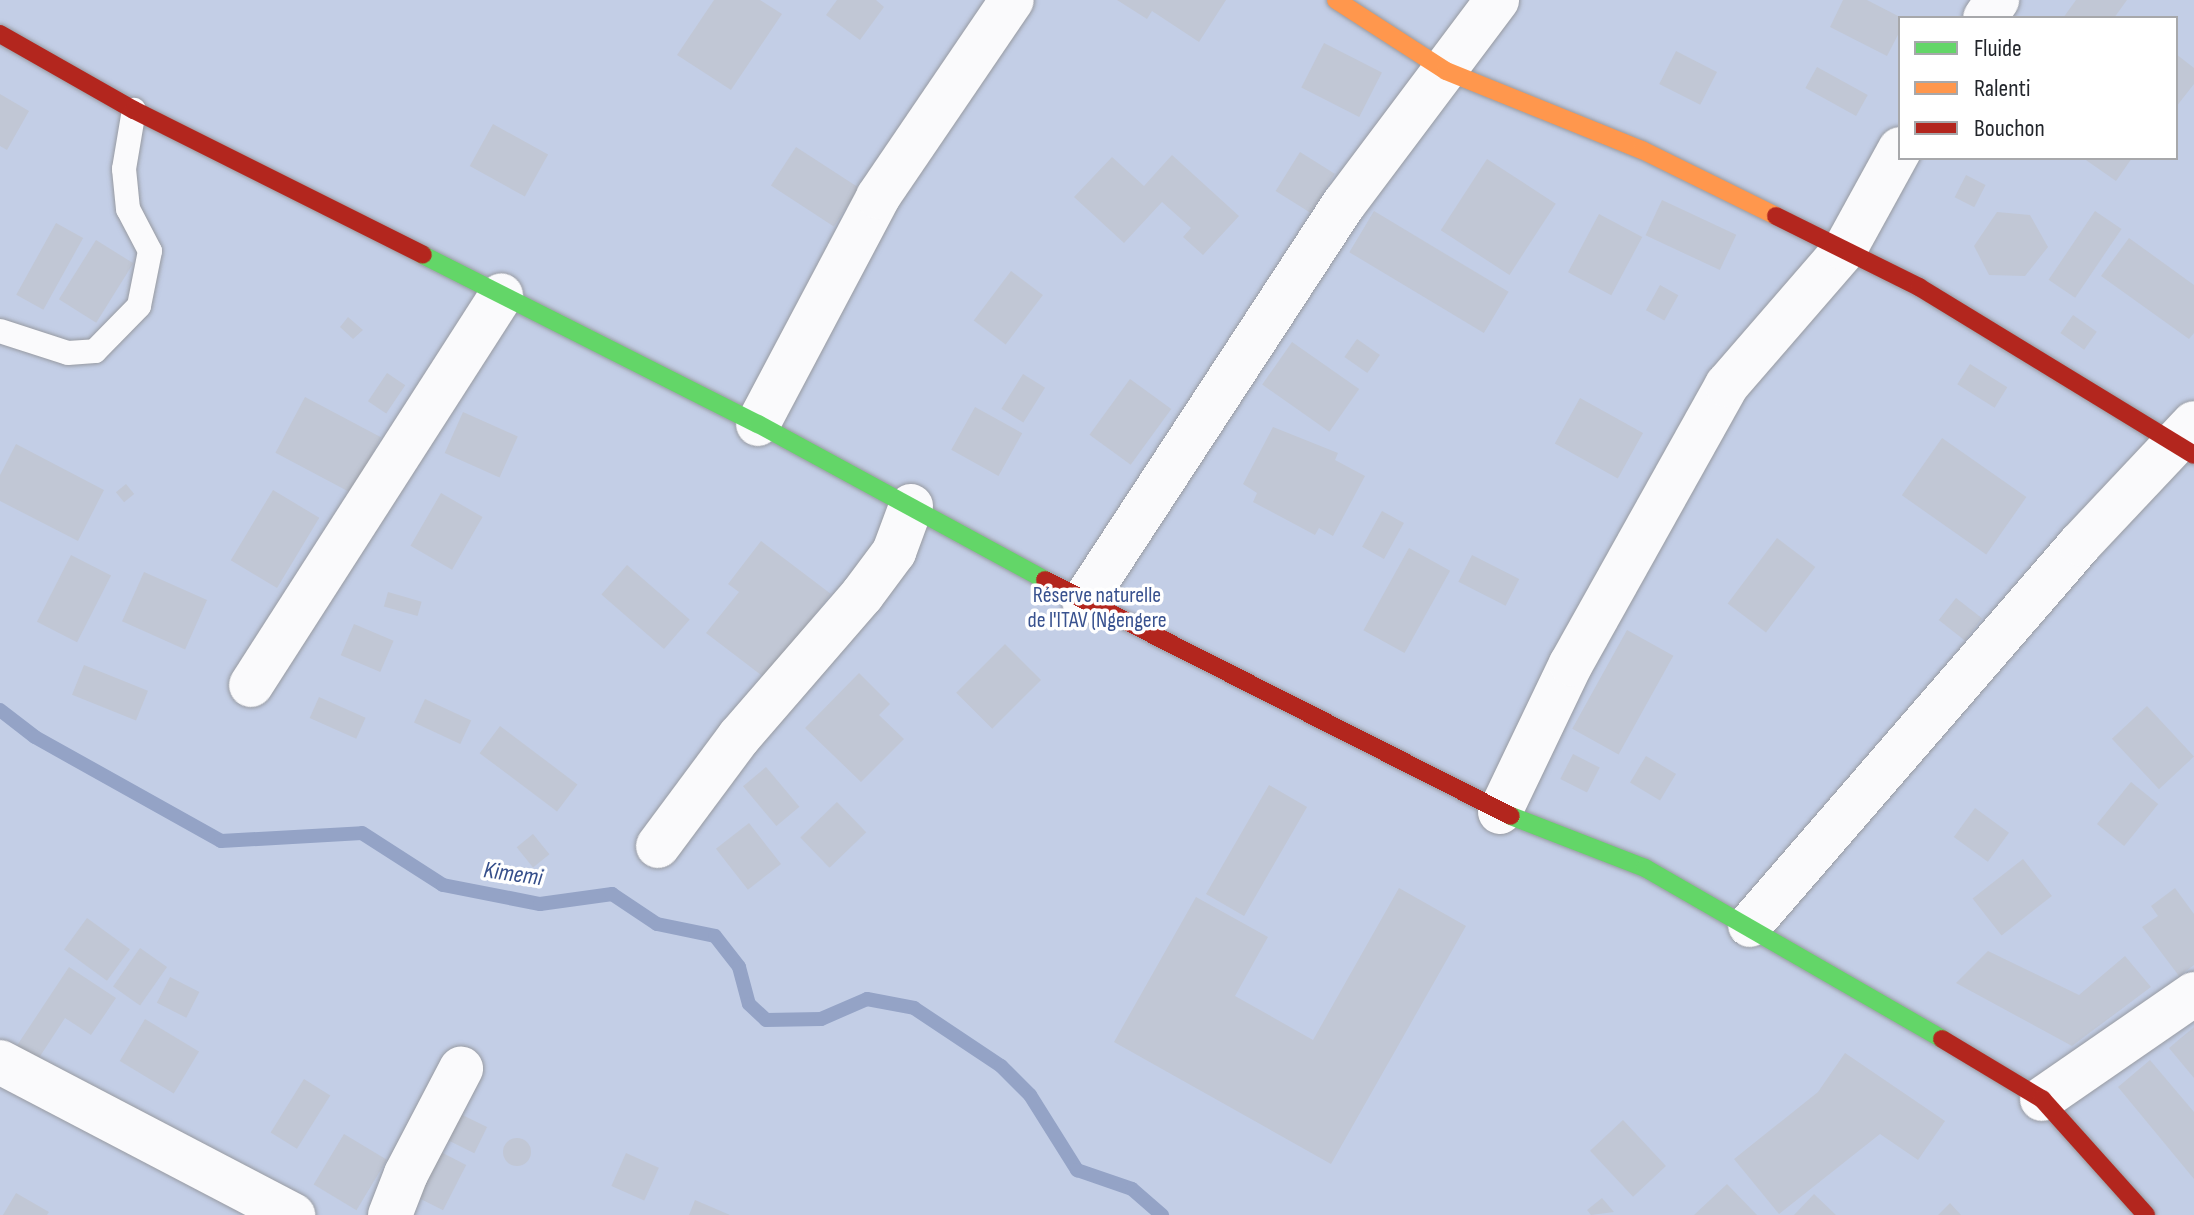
<!DOCTYPE html>
<html>
<head>
<meta charset="utf-8">
<style>
	body { margin:0 }
	#map { position:relative; width:2194px; height:1215px; overflow:hidden; background:#dde1ea; font-family:"Sofia Sans Condensed",sans-serif }
	div>[style] { position:absolute }
	[style*='--x'] { left:calc(var(--x)*1px); top:calc(var(--y)*1px); width:calc(var(--w)*1px); rotate:calc(var(--a)*1deg) }
	.green>* { inset:0; background:#c3cee6 }
	.stream>* { height:14px; margin:-7px; padding:0 7px; transform-origin:7px; border-radius:7px; background:#94a3c6 }
	.building>* { inset:0; background:#c1c7d5; transform-origin:0 0 }
	.round { border-radius:50% }
	.roads { filter:drop-shadow(0 0 2px #979aa1) drop-shadow(0 0 2px #979aa1) }
	.lane>* { height:24px; margin:-12px; padding:0 12px; transform-origin:12px; border-radius:12px; background:#fafafc }
	.street>* { height:44px; margin:-22px; padding:0 22px; transform-origin:22px; border-radius:22px; background:#fafafc }
	.fast>* { height:18px; margin:-9px; padding:0 9px; transform-origin:9px; border-radius:9px; background:#63d668 }
	.slow>* { height:18px; margin:-9px; padding:0 9px; transform-origin:9px; border-radius:9px; background:#ff974d }
	.jam>* { height:18px; margin:-9px; padding:0 9px; transform-origin:9px; border-radius:9px; background:#b3261e }
	span { translate:-50% -50%; white-space:nowrap; text-align:center; line-height:1.15; -webkit-text-stroke:7px #fff; paint-order:stroke }
	.park-label { font-size:22px; color:#39528f }
	.water-label { font-size:24px; color:#354e8a; font-style:italic }
	.legend { position:absolute; left:1898px; top:16px; width:280px; height:144px; box-sizing:border-box; background:#fff; border:2px solid #a7a8ab; margin:0; padding:10px 14px; list-style:none; font-size:24px; color:#23262c }
	.legend li { display:flex; align-items:center; gap:16px; height:40px }
	.legend b { width:40px; border:2px solid #a7a8ab }
</style>
</head>
<body>
<div id="map">
	<div class="green">
		<div style="clip-path:polygon(evenodd,0 0,2194px 0,2194px 1215px,0 1215px,0 0,1900px 18px,2176px 18px,2176px 158px,1900px 158px,1900px 18px)"></div>
	</div>
	<div class="stream">
		<div style="--x:0;--y:710;--w:44;--a:37.6"></div>
		<div style="--x:35;--y:737;--w:213;--a:29.2"></div>
		<div style="--x:221;--y:841;--w:141;--a:-3.2"></div>
		<div style="--x:362;--y:833;--w:96;--a:32.7"></div>
		<div style="--x:443;--y:885;--w:99;--a:11.1"></div>
		<div style="--x:540;--y:904;--w:73;--a:-7.9"></div>
		<div style="--x:612;--y:894;--w:54;--a:33.7"></div>
		<div style="--x:657;--y:924;--w:59;--a:11.7"></div>
		<div style="--x:715;--y:936;--w:39;--a:52"></div>
		<div style="--x:739;--y:967;--w:38;--a:75"></div>
		<div style="--x:749;--y:1004;--w:23;--a:43"></div>
		<div style="--x:766;--y:1020;--w:55;--a:-1"></div>
		<div style="--x:821;--y:1019;--w:50;--a:-23.5"></div>
		<div style="--x:867;--y:999;--w:48;--a:10.8"></div>
		<div style="--x:914;--y:1008;--w:105;--a:33.7"></div>
		<div style="--x:1001;--y:1066;--w:41;--a:45"></div>
		<div style="--x:1030;--y:1095;--w:89;--a:57.9"></div>
		<div style="--x:1077;--y:1170;--w:58;--a:19.1"></div>
		<div style="--x:1132;--y:1189;--w:40;--a:41"></div>
	</div>
	<div class="building">
		<div style="clip-path:polygon(714px 0,760px 0,782px 14px,731px 90px,677px 55px)"></div>
		<div style="clip-path:polygon(837px 0,876px 0,884px 7px,860px 40px,826px 15px)"></div>
		<div style="clip-path:polygon(1117px 0,1226px 0,1199px 42px,1152px 11px,1147px 19px)"></div>
		<div style="clip-path:polygon(1843px 0,1867px 0,1900px 17px,1900px 31px,1887px 56px,1830px 27px)"></div>
		<div style="clip-path:polygon(2076px 0,2127px 0,2114px 18px,2063px 18px)"></div>
		<div style="left:1324px;top:43px;width:65px;height:50px;rotate:27deg"></div>
		<div style="left:1676px;top:51px;width:46px;height:37px;rotate:27deg"></div>
		<div style="clip-path:polygon(2176px 54px,2194px 68px,2194px 84px,2176px 107px)"></div>
		<div style="left:1817px;top:67px;width:58px;height:24px;rotate:29deg"></div>
		<div style="clip-path:polygon(0 94px,29px 111px,7px 150px,0 146px)"></div>
		<div style="left:493px;top:124px;width:63px;height:48px;rotate:29deg"></div>
		<div style="left:796px;top:147px;width:75px;height:46px;rotate:33deg"></div>
		<div style="left:1300px;top:152px;width:41px;height:46px;rotate:32deg"></div>
		<div style="clip-path:polygon(1172px 155px,1239px 216px,1203px 255px,1183px 237px,1191px 228px,1162px 202px,1124px 243px,1074px 197px,1112px 157px,1144px 186px)"></div>
		<div style="clip-path:polygon(2083px 158px,2132px 158px,2116px 181px)"></div>
		<div style="left:1487px;top:159px;width:82px;height:85px;rotate:33deg"></div>
		<div style="left:1966px;top:175px;width:22px;height:25px;rotate:27deg"></div>
		<div style="left:1662px;top:200px;width:82px;height:39px;rotate:25deg"></div>
		<div style="left:1374px;top:211px;width:157px;height:48px;rotate:31deg"></div>
		<div style="left:2095px;top:211px;width:32px;height:83px;rotate:34deg"></div>
		<div style="clip-path:polygon(1997px 212px,2030px 215px,2048px 247px,2025px 276px,1989px 275px,1974px 246px)"></div>
		<div style="left:1599px;top:214px;width:49px;height:66px;rotate:28deg"></div>
		<div style="left:56px;top:223px;width:31px;height:82px;rotate:29deg"></div>
		<div style="clip-path:polygon(2129px 238px,2194px 285px,2194px 333px,2189px 339px,2101px 276px)"></div>
		<div style="left:96px;top:240px;width:44px;height:70px;rotate:32deg"></div>
		<div style="left:1011px;top:271px;width:40px;height:62px;rotate:37deg"></div>
		<div style="left:1660px;top:285px;width:21px;height:29px;rotate:29deg"></div>
		<div style="left:2073px;top:315px;width:29px;height:22px;rotate:35deg"></div>
		<div style="clip-path:polygon(348px 317px,363px 330px,353px 339px,340px 327px)"></div>
		<div style="left:1357px;top:339px;width:28px;height:22px;rotate:35deg"></div>
		<div style="left:1292px;top:342px;width:82px;height:52px;rotate:35deg"></div>
		<div style="left:1970px;top:364px;width:44px;height:24px;rotate:32deg"></div>
		<div style="left:387px;top:373px;width:22px;height:34px;rotate:34deg"></div>
		<div style="left:1023px;top:374px;width:26px;height:41px;rotate:32deg"></div>
		<div style="left:1130px;top:379px;width:51px;height:69px;rotate:36deg"></div>
		<div style="left:305px;top:397px;width:86px;height:63px;rotate:28deg"></div>
		<div style="left:1580px;top:398px;width:72px;height:52px;rotate:29deg"></div>
		<div style="left:975px;top:407px;width:54px;height:49px;rotate:29deg"></div>
		<div style="left:463px;top:412px;width:60px;height:45px;rotate:24deg"></div>
		<div style="clip-path:polygon(1273px 427px,1338px 453px,1335px 460px,1365px 476px,1333px 536px,1319px 528px,1315px 535px,1253px 502px,1257px 493px,1243px 484px)"></div>
		<div style="left:1942px;top:438px;width:103px;height:70px;rotate:35deg"></div>
		<div style="clip-path:polygon(16px 444px,104px 490px,78px 541px,0 501px,0 475px)"></div>
		<div style="left:126px;top:484px;width:13px;height:13px;rotate:51deg"></div>
		<div style="left:273px;top:490px;width:54px;height:82px;rotate:31deg"></div>
		<div style="left:441px;top:493px;width:48px;height:61px;rotate:30deg"></div>
		<div style="left:1382px;top:511px;width:25px;height:41px;rotate:29deg"></div>
		<div style="left:1777px;top:538px;width:48px;height:82px;rotate:37deg"></div>
		<div style="clip-path:polygon(761px 541px,831px 594px,765px 678px,706px 633px,739px 592px,728px 584px)"></div>
		<div style="left:1409px;top:548px;width:47px;height:94px;rotate:29deg"></div>
		<div style="left:71px;top:555px;width:45px;height:75px;rotate:27deg"></div>
		<div style="left:1472px;top:555px;width:53px;height:30px;rotate:27deg"></div>
		<div style="left:627px;top:565px;width:83px;height:39px;rotate:41deg"></div>
		<div style="left:144px;top:572px;width:69px;height:54px;rotate:24deg"></div>
		<div style="left:388px;top:592px;width:35px;height:15px;rotate:16deg"></div>
		<div style="left:1956px;top:598px;width:33px;height:28px;rotate:38deg"></div>
		<div style="left:354px;top:624px;width:43px;height:34px;rotate:23deg"></div>
		<div style="left:1627px;top:630px;width:53px;height:113px;rotate:29deg"></div>
		<div style="left:1005px;top:644px;width:51px;height:69px;rotate:45deg"></div>
		<div style="left:84px;top:665px;width:69px;height:32px;rotate:22deg"></div>
		<div style="clip-path:polygon(859px 673px,890px 704px,879px 715px,904px 739px,861px 782px,805px 728px)"></div>
		<div style="left:319px;top:697px;width:51px;height:23px;rotate:24deg"></div>
		<div style="left:425px;top:699px;width:51px;height:26px;rotate:25deg"></div>
		<div style="left:2147px;top:706px;width:69px;height:48px;rotate:47deg"></div>
		<div style="left:500px;top:726px;width:97px;height:34px;rotate:37deg"></div>
		<div style="left:1573px;top:754px;width:30px;height:28px;rotate:27deg"></div>
		<div style="left:1646px;top:756px;width:35px;height:31px;rotate:31deg"></div>
		<div style="left:766px;top:767px;width:52px;height:30px;rotate:50deg"></div>
		<div style="left:2131px;top:782px;width:35px;height:54px;rotate:39deg"></div>
		<div style="left:1269px;top:785px;width:44px;height:126px;rotate:30deg"></div>
		<div style="left:837px;top:802px;width:42px;height:51px;rotate:46deg"></div>
		<div style="left:1975px;top:808px;width:42px;height:36px;rotate:36deg"></div>
		<div style="left:749px;top:823px;width:52px;height:42px;rotate:52deg"></div>
		<div style="left:533px;top:834px;width:26px;height:21px;rotate:51deg"></div>
		<div style="left:2023px;top:859px;width:47px;height:64px;rotate:52deg"></div>
		<div style="clip-path:polygon(1399px 888px,1466px 926px,1331px 1164px,1114px 1042px,1196px 897px,1268px 937px,1235px 996px,1313px 1040px)"></div>
		<div style="clip-path:polygon(2175px 888px,2194px 914px,2194px 965px,2179px 976px,2142px 927px,2158px 916px,2151px 906px)"></div>
		<div style="left:87px;top:918px;width:53px;height:39px;rotate:36deg"></div>
		<div style="left:140px;top:948px;width:33px;height:47px;rotate:35deg"></div>
		<div style="clip-path:polygon(1988px 951px,2079px 995px,2125px 956px,2151px 987px,2072px 1046px,1956px 983px)"></div>
		<div style="clip-path:polygon(69px 967px,116px 998px,91px 1035px,65px 1018px,35px 1064px,14px 1050px)"></div>
		<div style="left:170px;top:977px;width:33px;height:29px;rotate:27deg"></div>
		<div style="left:145px;top:1019px;width:63px;height:49px;rotate:31deg"></div>
		<div style="clip-path:polygon(2194px 1027px,2194px 1078px,2169px 1048px)"></div>
		<div style="clip-path:polygon(1845px 1053px,1945px 1121px,1918px 1160px,1880px 1134px,1779px 1214px,1734px 1159px,1818px 1092px)"></div>
		<div style="clip-path:polygon(2150px 1060px,2194px 1112px,2194px 1179px,2118px 1087px)"></div>
		<div style="left:304px;top:1079px;width:31px;height:63px;rotate:32deg"></div>
		<div style="left:452px;top:1110px;width:39px;height:29px;rotate:26deg"></div>
		<div style="left:1623px;top:1120px;width:63px;height:45px;rotate:47deg"></div>
		<div style="left:344px;top:1134px;width:50px;height:59px;rotate:31deg"></div>
		<div class="round" style="left:503px;top:1138px;width:28px;height:28px"></div>
		<div style="left:435px;top:1149px;width:35px;height:51px;rotate:27deg"></div>
		<div style="left:626px;top:1153px;width:36px;height:36px;rotate:24deg"></div>
		<div style="clip-path:polygon(1727px 1184px,1757px 1215px,1694px 1215px)"></div>
		<div style="clip-path:polygon(16px 1193px,49px 1212px,47px 1215px,3px 1215px)"></div>
		<div style="clip-path:polygon(1814px 1194px,1836px 1215px,1794px 1215px)"></div>
		<div style="clip-path:polygon(1602px 1198px,1614px 1212px,1591px 1215px,1587px 1210px)"></div>
		<div style="clip-path:polygon(695px 1200px,730px 1215px,689px 1215px)"></div>
		<div style="clip-path:polygon(1950px 1203px,1961px 1215px,1938px 1215px)"></div>
	</div>
	<div class="roads">
		<div class="lane">
			<div style="--x:0;--y:331;--w:71;--a:17.9"></div>
			<div style="--x:68;--y:353;--w:27;--a:-4"></div>
			<div style="--x:95;--y:351;--w:63;--a:-45.6"></div>
			<div style="--x:139;--y:306;--w:56;--a:-78.7"></div>
			<div style="--x:150;--y:251;--w:47;--a:-117.6"></div>
			<div style="--x:128;--y:209;--w:40;--a:-95.7"></div>
			<div style="--x:124;--y:169;--w:60;--a:-80.4"></div>
		</div>
		<div class="street">
			<div style="--x:1985;--y:18;--w:22;--a:-56"></div>
			<div style="--x:758;--y:424;--w:257;--a:-62.1"></div>
			<div style="--x:878;--y:197;--w:238;--a:-55.8"></div>
			<div style="--x:1084;--y:601;--w:475;--a:-56.8"></div>
			<div style="--x:1344;--y:204;--w:255;--a:-53.1"></div>
			<div style="--x:251;--y:685;--w:463;--a:-57.3"></div>
			<div style="--x:1500;--y:812;--w:164;--a:-64.4"></div>
			<div style="--x:1571;--y:664;--w:320;--a:-60.8"></div>
			<div style="--x:1727;--y:385;--w:180;--a:-49.1"></div>
			<div style="--x:1845;--y:249;--w:114;--a:-61.2"></div>
			<div style="--x:658;--y:846;--w:136;--a:-53.4"></div>
			<div style="--x:739;--y:737;--w:188;--a:-49.1"></div>
			<div style="--x:862;--y:595;--w:54;--a:-53.3"></div>
			<div style="--x:894;--y:552;--w:49;--a:-69.7"></div>
			<div style="--x:1750;--y:925;--w:504;--a:-49.1"></div>
			<div style="--x:2080;--y:544;--w:166;--a:-46.7"></div>
			<div style="--x:0;--y:1062;--w:331;--a:27.6"></div>
			<div style="--x:2042;--y:1099;--w:185;--a:-34.6"></div>
			<div style="--x:390;--y:1215;--w:44;--a:-68.7"></div>
			<div style="--x:406;--y:1174;--w:119;--a:-62.4"></div>
		</div>
		<div class="fast">
			<div style="--x:423;--y:255;--w:375;--a:26.8"></div>
			<div style="--x:758;--y:424;--w:327;--a:28.5"></div>
			<div style="--x:1511;--y:816;--w:144;--a:21.2"></div>
			<div style="--x:1645;--y:868;--w:343;--a:29.9"></div>
		</div>
		<div class="slow">
			<div style="--x:1336;--y:0;--w:131;--a:32.8"></div>
			<div style="--x:1446;--y:71;--w:211;--a:22"></div>
			<div style="--x:1642;--y:150;--w:149;--a:26.2"></div>
		</div>
		<div class="jam">
			<div style="--x:0;--y:34;--w:154;--a:29.6"></div>
			<div style="--x:134;--y:110;--w:323;--a:26.6"></div>
			<div style="--x:1776;--y:216;--w:160;--a:26.4"></div>
			<div style="--x:1919;--y:287;--w:322;--a:31.4"></div>
			<div style="--x:1045;--y:580;--w:522;--a:26.86"></div>
			<div style="--x:1942;--y:1039;--w:117;--a:31"></div>
			<div style="--x:2042;--y:1099;--w:156;--a:48.1"></div>
		</div>
	</div>
	<div class="park-label">
		<span style="left:1097px;top:608px">Réserve naturelle<br>de l'ITAV (Ngengere</span>
	</div>
	<div class="water-label">
		<span style="left:513px;top:874px;rotate:8deg">Kimemi</span>
	</div>
	<ul class="legend">
	<li><b style="height:10px;background:#63d668"></b>Fluide</li>
	<li><b style="height:10px;background:#ff974d"></b>Ralenti</li>
	<li><b style="height:10px;background:#b3261e"></b>Bouchon</li>
	</ul>
</div>
</body>
</html>
